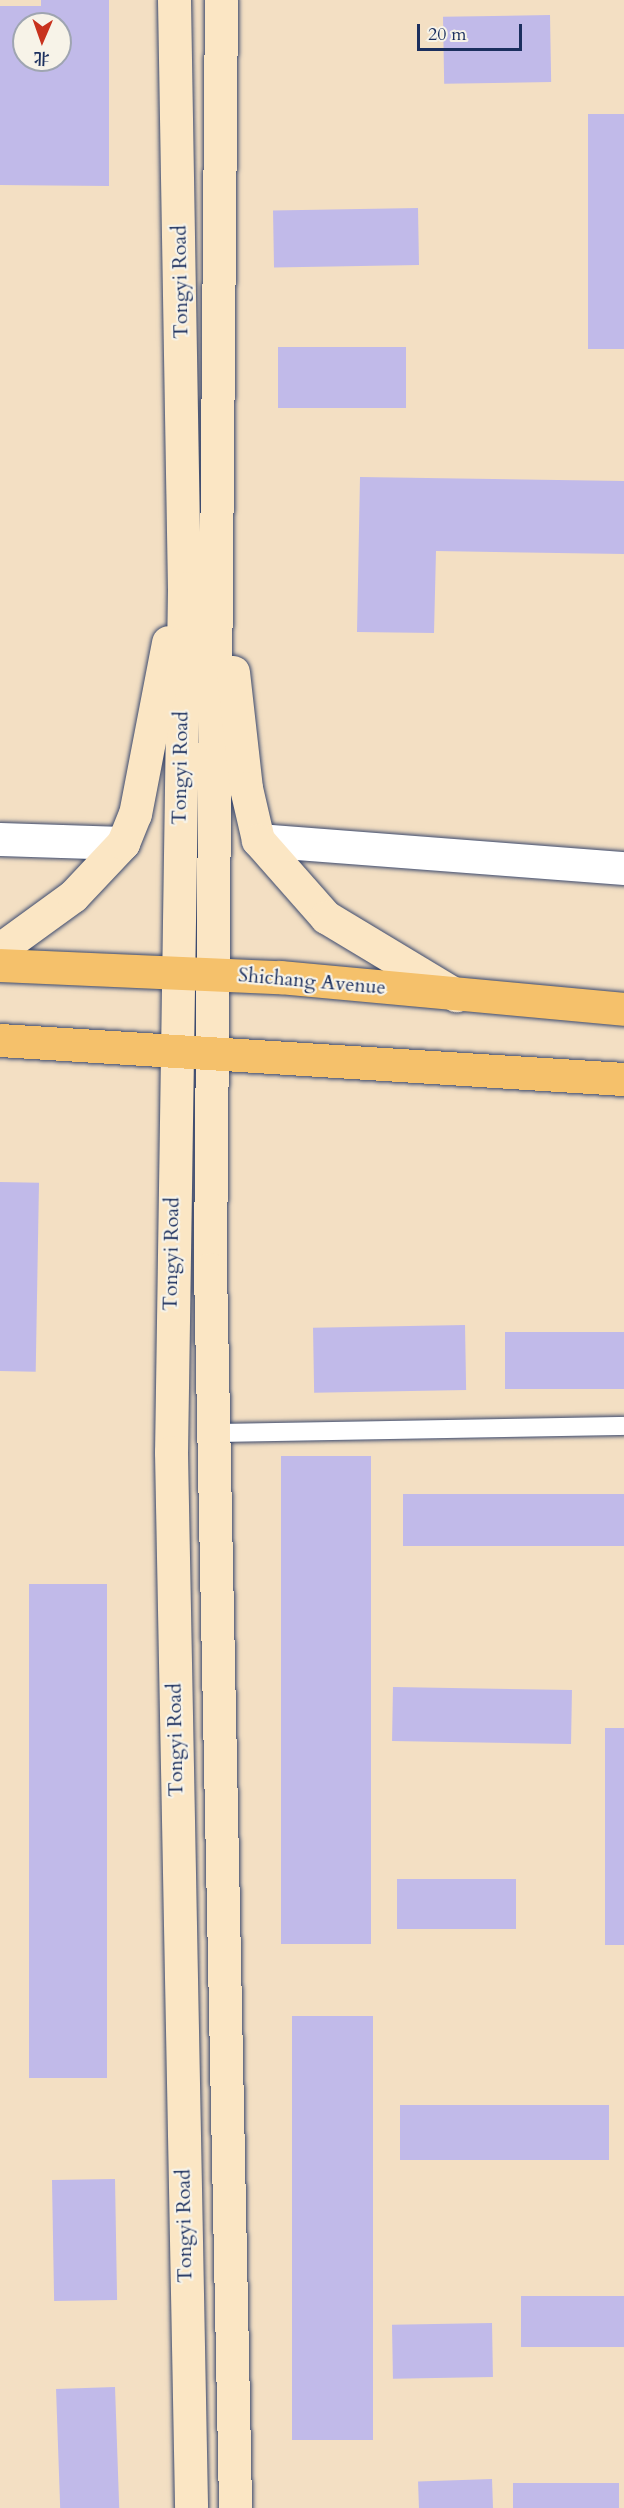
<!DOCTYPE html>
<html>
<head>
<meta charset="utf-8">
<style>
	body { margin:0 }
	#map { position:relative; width:624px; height:2508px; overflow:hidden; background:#f3dfc3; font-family:Cardo,"Noto Serif SC",serif }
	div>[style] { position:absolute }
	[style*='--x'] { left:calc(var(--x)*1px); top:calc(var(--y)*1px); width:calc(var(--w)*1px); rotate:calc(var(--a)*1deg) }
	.building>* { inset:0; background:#c1bae9; transform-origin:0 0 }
	.roads { filter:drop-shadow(0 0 2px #3b496d) drop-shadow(0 0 2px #3b496d) }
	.lane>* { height:18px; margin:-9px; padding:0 9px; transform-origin:9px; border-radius:9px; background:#fff }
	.street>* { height:33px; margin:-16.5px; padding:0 16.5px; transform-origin:16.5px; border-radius:16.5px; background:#fff }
	.secondary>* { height:33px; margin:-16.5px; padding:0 16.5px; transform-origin:16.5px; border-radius:16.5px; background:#fbe6c4 }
	.primary>* { height:33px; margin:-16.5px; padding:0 16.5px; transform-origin:16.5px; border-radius:16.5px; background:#f5c16b }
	span { translate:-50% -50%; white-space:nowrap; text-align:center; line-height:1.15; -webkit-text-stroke:4.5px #f7f3e8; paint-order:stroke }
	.street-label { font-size:20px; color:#1b2f5e }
	.north { position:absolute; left:12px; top:12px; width:60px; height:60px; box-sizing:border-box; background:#f7f3e8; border:2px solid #9fa5b1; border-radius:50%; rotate:182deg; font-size:16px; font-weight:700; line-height:24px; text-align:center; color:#1b2f5e }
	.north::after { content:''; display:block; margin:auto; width:21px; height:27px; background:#c8321e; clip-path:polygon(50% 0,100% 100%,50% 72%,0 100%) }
	.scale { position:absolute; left:417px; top:24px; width:105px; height:27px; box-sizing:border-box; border:3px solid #1b2f5e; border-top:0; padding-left:8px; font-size:18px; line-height:21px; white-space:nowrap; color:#1b2f5e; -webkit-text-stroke:4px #f7f3e8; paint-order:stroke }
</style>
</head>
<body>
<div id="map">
	<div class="building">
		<div style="clip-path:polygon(evenodd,41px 0,109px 0,109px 186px,0 185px,0 6px,41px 6px,41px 0,24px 24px,60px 24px,60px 60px,24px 60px,24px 24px)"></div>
		<div style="left:550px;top:15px;width:67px;height:107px;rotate:89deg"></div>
		<div style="left:588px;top:114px;width:36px;height:235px"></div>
		<div style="left:418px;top:208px;width:57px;height:145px;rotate:89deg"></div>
		<div style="left:406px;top:347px;width:61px;height:128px;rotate:90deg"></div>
		<div style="clip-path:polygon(360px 477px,624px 481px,624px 554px,436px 551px,434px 633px,357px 632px)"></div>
		<div style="left:0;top:1182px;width:39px;height:189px;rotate:1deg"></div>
		<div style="left:465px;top:1325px;width:65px;height:152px;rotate:89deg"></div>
		<div style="left:624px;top:1332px;width:57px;height:119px;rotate:90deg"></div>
		<div style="left:281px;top:1456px;width:90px;height:488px"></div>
		<div style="left:624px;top:1494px;width:52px;height:221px;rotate:90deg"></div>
		<div style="left:29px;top:1584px;width:78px;height:494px"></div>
		<div style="left:393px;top:1687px;width:179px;height:54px;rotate:1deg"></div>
		<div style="left:605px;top:1728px;width:19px;height:217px"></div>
		<div style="left:397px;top:1879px;width:119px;height:50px"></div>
		<div style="left:292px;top:2016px;width:81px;height:424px"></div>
		<div style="left:609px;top:2105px;width:55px;height:209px;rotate:90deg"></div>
		<div style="left:115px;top:2179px;width:121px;height:63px;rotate:89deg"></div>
		<div style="left:624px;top:2296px;width:51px;height:103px;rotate:90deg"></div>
		<div style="left:492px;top:2323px;width:54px;height:100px;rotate:89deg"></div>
		<div style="left:115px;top:2387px;width:121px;height:59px;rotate:88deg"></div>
		<div style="left:492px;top:2479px;width:29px;height:74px;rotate:88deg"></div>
		<div style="left:619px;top:2483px;width:25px;height:106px;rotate:90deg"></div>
	</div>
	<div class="roads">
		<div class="lane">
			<div style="--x:213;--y:1433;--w:411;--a:-1"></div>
		</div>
		<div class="street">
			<div style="--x:0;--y:839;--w:123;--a:1.9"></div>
			<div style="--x:258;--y:840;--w:367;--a:4.4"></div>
		</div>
		<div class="secondary">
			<div style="--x:174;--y:0;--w:588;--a:89.03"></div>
			<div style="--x:184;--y:588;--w:864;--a:90.86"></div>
			<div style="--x:171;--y:1452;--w:1056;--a:88.91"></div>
			<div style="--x:221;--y:0;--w:1269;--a:90.5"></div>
			<div style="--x:210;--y:1269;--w:1239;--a:88.84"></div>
			<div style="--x:233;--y:672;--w:117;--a:83.6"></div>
			<div style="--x:246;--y:788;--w:53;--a:77"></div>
			<div style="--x:258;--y:840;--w:103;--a:48.6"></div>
			<div style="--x:326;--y:917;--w:152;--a:31"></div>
			<div style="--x:0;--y:949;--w:90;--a:-36"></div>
			<div style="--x:73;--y:896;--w:73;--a:-46.7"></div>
			<div style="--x:123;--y:843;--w:31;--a:-68"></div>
			<div style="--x:135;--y:814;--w:175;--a:-79.1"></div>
		</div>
		<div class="primary">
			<div style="--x:0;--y:965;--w:280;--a:2.5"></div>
			<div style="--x:280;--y:977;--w:345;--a:5.3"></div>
			<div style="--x:0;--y:1040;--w:625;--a:3.58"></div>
		</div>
	</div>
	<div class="street-label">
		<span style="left:180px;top:282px;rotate:-91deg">Tongyi Road</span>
		<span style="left:180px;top:768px;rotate:-89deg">Tongyi Road</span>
		<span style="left:312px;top:981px;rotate:5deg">Shichang Avenue</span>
		<span style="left:171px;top:1254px;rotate:-89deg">Tongyi Road</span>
		<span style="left:175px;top:1740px;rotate:-91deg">Tongyi Road</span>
		<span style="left:184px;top:2226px;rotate:-91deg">Tongyi Road</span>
	</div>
	<div class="north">北</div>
	<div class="scale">20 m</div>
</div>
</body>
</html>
